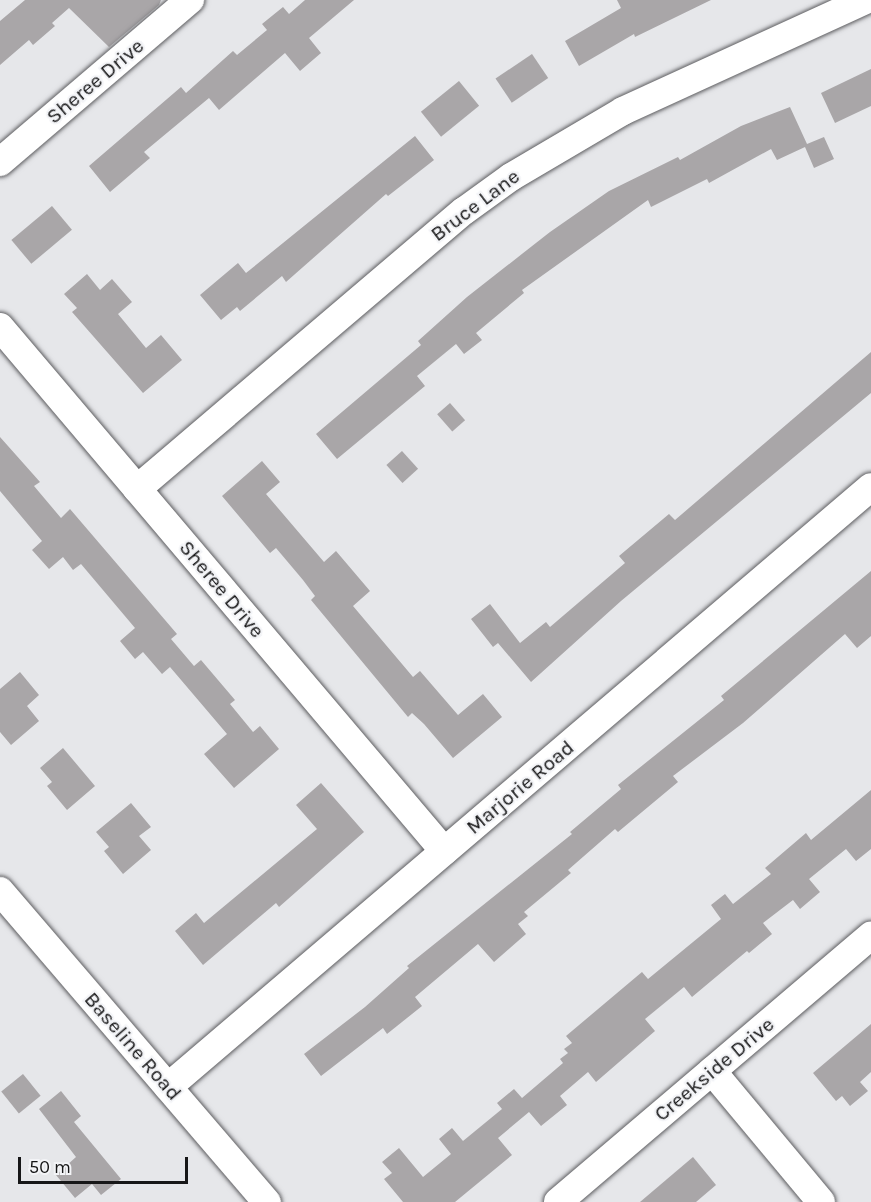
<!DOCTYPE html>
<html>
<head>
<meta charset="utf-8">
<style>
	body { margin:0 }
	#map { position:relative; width:871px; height:1202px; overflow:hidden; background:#e6e7ea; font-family:Karla,sans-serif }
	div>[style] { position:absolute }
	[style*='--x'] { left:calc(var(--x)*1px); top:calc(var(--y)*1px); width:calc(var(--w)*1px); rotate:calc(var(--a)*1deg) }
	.building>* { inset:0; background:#a9a6a8; transform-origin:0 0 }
	.roads { filter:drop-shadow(0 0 2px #5d5d60) drop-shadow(0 0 2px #5d5d60) }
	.minor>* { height:28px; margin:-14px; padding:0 14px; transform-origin:14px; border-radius:14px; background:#fff }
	span { translate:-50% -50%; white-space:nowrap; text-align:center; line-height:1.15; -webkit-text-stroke:4.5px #f3f4f7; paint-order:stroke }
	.street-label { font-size:21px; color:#171718 }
	.scale { position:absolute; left:18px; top:1157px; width:170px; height:27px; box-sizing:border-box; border:3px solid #171718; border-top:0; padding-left:8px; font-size:18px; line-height:21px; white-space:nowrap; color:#171718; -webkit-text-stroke:4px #f3f4f7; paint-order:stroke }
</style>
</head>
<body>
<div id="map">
	<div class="building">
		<div style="clip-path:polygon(25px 0,161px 0,159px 5px,109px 47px,69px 8px,52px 23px,55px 26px,33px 45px,29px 40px,0 65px,0 21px)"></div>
		<div style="clip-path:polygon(305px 0,354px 0,309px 38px,321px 53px,300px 71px,285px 53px,219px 110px,209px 98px,144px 152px,150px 158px,110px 192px,89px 166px,181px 87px,186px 93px,233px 51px,237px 55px,267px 30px,262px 24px,283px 7px,289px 14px)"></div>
		<div style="clip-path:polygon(617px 0,711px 0,635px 37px,634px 34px,579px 66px,565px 41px,621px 8px)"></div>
		<div style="left:532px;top:54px;width:29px;height:44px;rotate:56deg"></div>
		<div style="clip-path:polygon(871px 69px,871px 106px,835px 123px,821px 93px)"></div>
		<div style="left:459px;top:81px;width:32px;height:49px;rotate:51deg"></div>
		<div style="clip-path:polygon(790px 107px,807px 144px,824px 137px,834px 159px,814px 168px,805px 147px,777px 160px,771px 149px,709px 183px,707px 179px,651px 207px,648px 200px,522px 290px,524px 293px,476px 333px,482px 340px,464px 354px,456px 344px,417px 376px,425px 386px,337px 459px,316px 434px,421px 345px,418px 341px,467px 297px,550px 232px,609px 191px,678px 157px,680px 160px,741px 126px)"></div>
		<div style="clip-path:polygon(415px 136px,434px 160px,388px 196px,386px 194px,286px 282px,282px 276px,240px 311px,237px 307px,221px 320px,200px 295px,238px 263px,246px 273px)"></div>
		<div style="left:52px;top:206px;width:31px;height:53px;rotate:50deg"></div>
		<div style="clip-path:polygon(87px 274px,100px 290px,112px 279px,132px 302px,118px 314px,146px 348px,161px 335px,182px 360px,143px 393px,72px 312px,77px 308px,64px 294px)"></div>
		<div style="clip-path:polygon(871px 352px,871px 393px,621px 601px,531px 682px,498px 643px,493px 647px,471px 619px,490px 604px,520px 643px,546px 622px,550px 627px,625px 563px,619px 556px,669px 514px,675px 520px)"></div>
		<div style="left:450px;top:403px;width:23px;height:17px;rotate:49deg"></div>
		<div style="clip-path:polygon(0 437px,40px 482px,34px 486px,61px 518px,70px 509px,177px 634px,171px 639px,194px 666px,201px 660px,235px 700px,230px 704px,253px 732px,260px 726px,279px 749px,234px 788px,204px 754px,227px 734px,170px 667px,162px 674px,143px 652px,135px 659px,120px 641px,135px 628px,81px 564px,73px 570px,63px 557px,49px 569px,32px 550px,42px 541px,0 491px)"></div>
		<div style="left:402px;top:451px;width:24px;height:21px;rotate:48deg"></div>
		<div style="clip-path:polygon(262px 461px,280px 482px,266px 494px,324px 562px,336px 551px,370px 591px,353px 606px,413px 677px,420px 671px,458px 715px,483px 694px,502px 717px,453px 758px,424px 724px,412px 713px,408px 717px,311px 600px,315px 596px,303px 580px,276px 548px,270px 553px,222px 496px)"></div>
		<div style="clip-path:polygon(871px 571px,871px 636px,857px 648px,845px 634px,743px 723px,673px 776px,678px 782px,618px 832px,615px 829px,568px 870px,571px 873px,524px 912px,528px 916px,518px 924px,526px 934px,494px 962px,478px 944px,415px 997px,422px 1006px,387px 1034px,383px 1028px,321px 1076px,304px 1054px,365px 1007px,409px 968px,407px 966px,572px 834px,570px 832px,621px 789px,618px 785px,724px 700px,721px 696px)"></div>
		<div style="clip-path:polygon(20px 672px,39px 695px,27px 706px,39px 721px,11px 745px,0 732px,0 689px)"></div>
		<div style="clip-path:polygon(63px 748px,95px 786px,67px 810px,47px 786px,52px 782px,40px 768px)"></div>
		<div style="clip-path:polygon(321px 783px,364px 832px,279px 907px,276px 903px,203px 965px,175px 931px,196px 913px,204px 923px,317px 829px,296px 805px)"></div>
		<div style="clip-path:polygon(871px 790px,871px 849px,856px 861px,846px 849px,809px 879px,820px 892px,800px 909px,793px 900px,763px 923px,772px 934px,749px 953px,747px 951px,692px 997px,684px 987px,645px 1019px,655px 1031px,596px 1082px,588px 1072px,560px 1096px,567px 1105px,541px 1126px,529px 1112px,498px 1138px,512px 1155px,455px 1202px,403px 1202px,384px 1179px,392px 1173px,382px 1162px,399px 1148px,423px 1177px,451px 1154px,439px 1139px,452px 1128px,463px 1141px,502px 1109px,497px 1103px,514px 1089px,522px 1098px,563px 1063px,560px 1059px,568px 1053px,564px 1049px,572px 1043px,566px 1036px,642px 972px,648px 979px,721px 919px,711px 905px,725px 894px,733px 904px,771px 874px,765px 868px,806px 833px,811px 840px)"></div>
		<div style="clip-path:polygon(131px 803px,151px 827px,139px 836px,151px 850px,123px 874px,104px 851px,109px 847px,96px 832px)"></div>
		<div style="clip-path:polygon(871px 1024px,871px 1072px,860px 1082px,868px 1091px,850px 1106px,842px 1096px,836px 1101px,813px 1073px)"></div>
		<div style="left:23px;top:1074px;width:28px;height:28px;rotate:51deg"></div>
		<div style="clip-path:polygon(61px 1091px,81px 1116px,74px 1122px,121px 1179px,101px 1195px,92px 1184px,75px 1198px,56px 1175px,76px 1157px,39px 1109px)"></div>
		<div style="clip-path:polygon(693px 1157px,716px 1185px,696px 1202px,640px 1202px)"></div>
	</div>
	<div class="roads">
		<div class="minor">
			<div style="--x:0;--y:162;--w:250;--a:-40.5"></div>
			<div style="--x:0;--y:327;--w:687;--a:49.72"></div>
			<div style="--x:137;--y:489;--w:429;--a:-40.4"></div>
			<div style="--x:464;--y:211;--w:58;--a:-35.9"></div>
			<div style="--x:511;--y:177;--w:130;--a:-30.5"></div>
			<div style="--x:623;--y:111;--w:266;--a:-24.6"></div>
			<div style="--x:0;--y:891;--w:410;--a:49.4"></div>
			<div style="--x:712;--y:1071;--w:170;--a:50.2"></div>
			<div style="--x:168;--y:1087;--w:924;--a:-40.48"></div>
			<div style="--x:558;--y:1202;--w:411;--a:-40.4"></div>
		</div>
	</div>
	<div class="street-label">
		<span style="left:95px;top:81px;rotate:-40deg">Sheree Drive</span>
		<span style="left:475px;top:205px;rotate:-37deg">Bruce Lane</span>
		<span style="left:222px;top:589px;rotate:50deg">Sheree Drive</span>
		<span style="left:520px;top:787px;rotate:-40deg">Marjorie Road</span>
		<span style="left:133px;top:1046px;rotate:49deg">Baseline Road</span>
		<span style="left:714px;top:1069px;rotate:-40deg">Creekside Drive</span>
	</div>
	<div class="scale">50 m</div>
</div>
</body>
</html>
